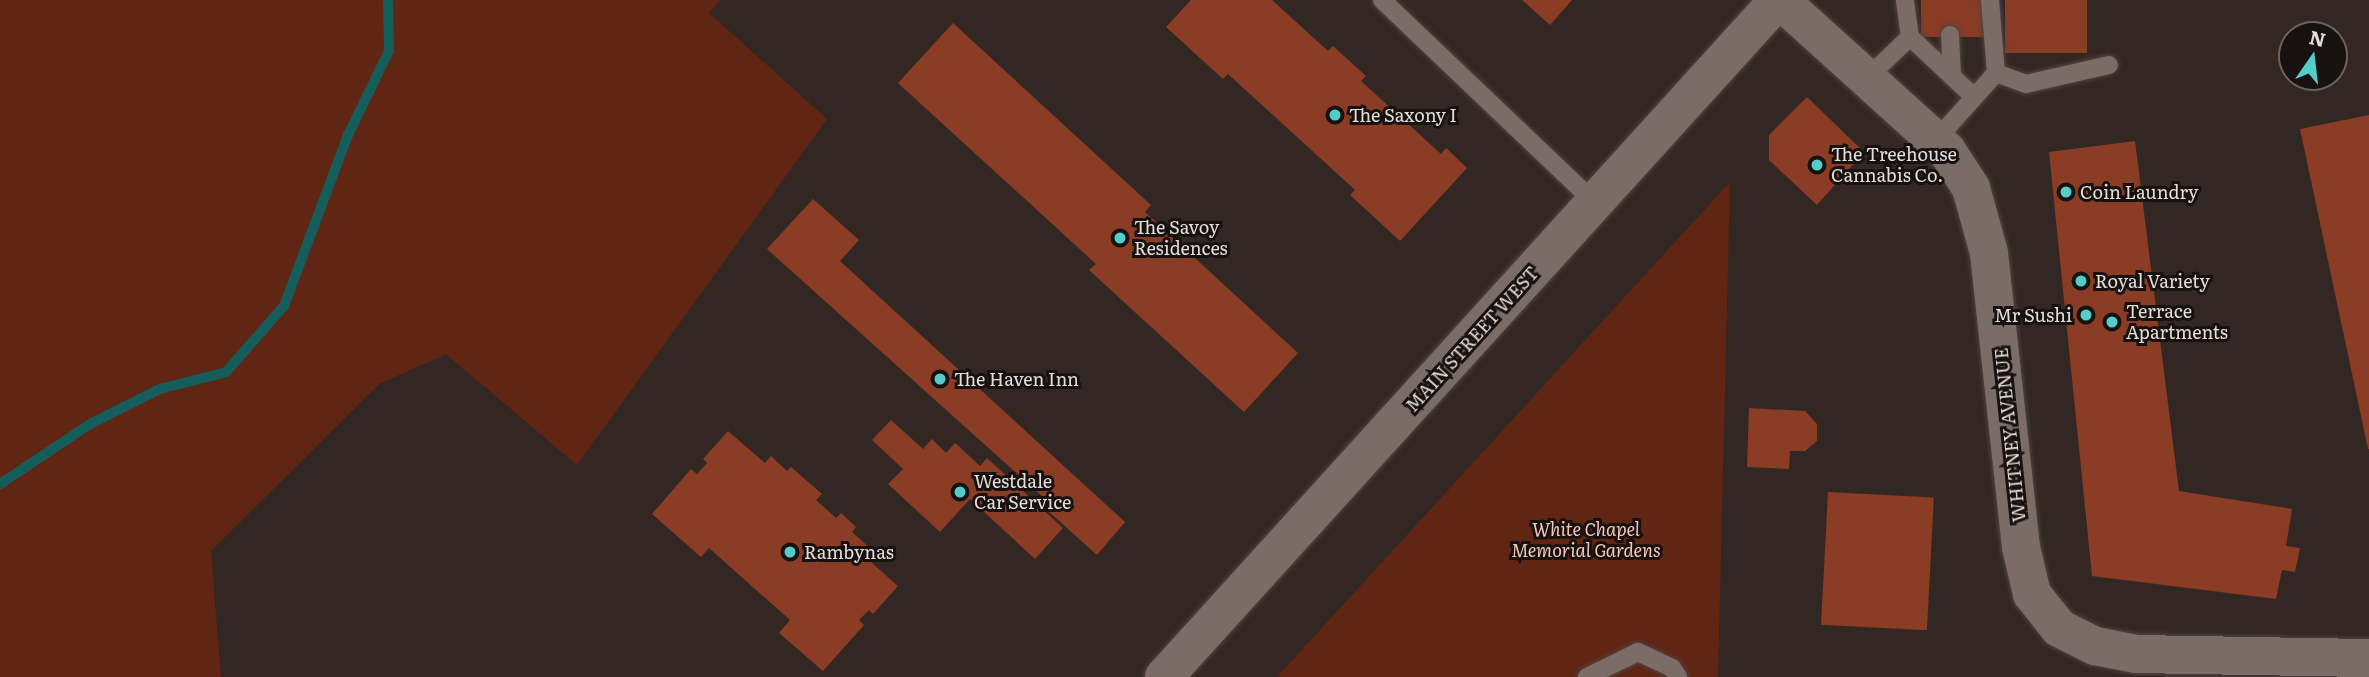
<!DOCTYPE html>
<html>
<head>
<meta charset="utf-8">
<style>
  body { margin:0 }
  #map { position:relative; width:2369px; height:677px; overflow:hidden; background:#332723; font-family:Literata,serif }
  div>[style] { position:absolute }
  .green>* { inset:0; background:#612513 }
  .stream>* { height:10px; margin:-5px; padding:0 5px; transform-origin:5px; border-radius:5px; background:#155d5b }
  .building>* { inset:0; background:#8a3c25; transform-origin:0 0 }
  .roads { filter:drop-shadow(0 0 2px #4f4442) drop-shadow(0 0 2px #4f4442) }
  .lane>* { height:18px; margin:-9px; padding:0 9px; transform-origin:9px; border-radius:9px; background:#7b6c68 }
  .secondary>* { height:38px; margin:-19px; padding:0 19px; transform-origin:19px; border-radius:19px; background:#7b6c68 }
  .dots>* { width:19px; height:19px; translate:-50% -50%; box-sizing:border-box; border:4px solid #17110f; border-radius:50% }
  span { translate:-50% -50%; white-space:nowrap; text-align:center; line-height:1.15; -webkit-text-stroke:6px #17110f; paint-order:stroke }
  .poi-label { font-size:18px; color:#e5dcda }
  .left { translate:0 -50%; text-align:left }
  .right { translate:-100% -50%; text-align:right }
  .street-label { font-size:18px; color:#e5dcda }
  .park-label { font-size:18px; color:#f6c7b9; font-style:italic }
  .north { position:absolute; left:2278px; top:21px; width:70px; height:70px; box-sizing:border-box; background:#17110f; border:2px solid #696260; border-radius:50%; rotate:14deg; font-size:19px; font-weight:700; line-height:28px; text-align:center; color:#e5dcda }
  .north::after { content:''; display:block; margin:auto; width:24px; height:32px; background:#53cdca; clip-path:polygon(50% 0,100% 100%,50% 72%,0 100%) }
</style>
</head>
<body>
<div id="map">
  <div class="green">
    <i style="clip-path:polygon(0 0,720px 0,709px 13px,827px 119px,577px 465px,446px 354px,379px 384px,211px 551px,221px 677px,0 677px)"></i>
    <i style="clip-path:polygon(1730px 182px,1718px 677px,1277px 677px)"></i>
  </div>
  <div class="stream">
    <i style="left:0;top:484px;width:108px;rotate:-33.7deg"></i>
    <i style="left:90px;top:424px;width:78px;rotate:-26.6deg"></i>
    <i style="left:160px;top:389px;width:68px;rotate:-14.4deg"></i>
    <i style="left:226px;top:372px;width:88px;rotate:-48.7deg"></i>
    <i style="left:284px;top:306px;width:183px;rotate:-69.5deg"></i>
    <i style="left:348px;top:135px;width:93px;rotate:-64deg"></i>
    <i style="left:389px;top:51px;width:51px;rotate:-91.1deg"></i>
  </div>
  <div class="building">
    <i style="clip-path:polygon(1191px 0,1272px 0,1328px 51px,1333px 46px,1366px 76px,1361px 81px,1441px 154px,1446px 148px,1467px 168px,1400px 241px,1350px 195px,1355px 190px,1228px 74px,1223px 79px,1166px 27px)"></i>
    <i style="clip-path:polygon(1522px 0,1572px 0,1550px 25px)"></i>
    <i style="left:1921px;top:0;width:63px;height:37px"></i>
    <i style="left:2005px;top:0;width:82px;height:53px"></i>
    <i style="clip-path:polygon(953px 23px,1151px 205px,1145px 212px,1298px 353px,1244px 412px,1089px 270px,1096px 264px,898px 83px)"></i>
    <i style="clip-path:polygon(1807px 97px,1864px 152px,1817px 205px,1769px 160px,1769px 135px)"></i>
    <i style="clip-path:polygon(2369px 115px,2369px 449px,2368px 449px,2300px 129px)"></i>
    <i style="clip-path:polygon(2135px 141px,2179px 491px,2292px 509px,2286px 546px,2300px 548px,2295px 572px,2282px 570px,2276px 599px,2092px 576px,2049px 152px)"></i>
    <i style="clip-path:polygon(813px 199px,859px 240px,840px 261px,1125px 522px,1097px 555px,1038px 502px,1043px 497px,767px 249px)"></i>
    <i style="clip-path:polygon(1749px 408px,1805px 411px,1817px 424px,1817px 441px,1805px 451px,1790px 451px,1789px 469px,1747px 467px)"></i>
    <i style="clip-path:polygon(891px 420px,923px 449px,932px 439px,946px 453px,955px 443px,980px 466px,987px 458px,1063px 528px,1035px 559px,970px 499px,940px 532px,888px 484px,903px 469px,872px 440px)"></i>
    <i style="clip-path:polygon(728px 431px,765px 463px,771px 456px,787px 471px,791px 467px,822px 494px,816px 500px,836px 518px,841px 513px,856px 527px,852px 532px,870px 548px,863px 555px,898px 586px,873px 614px,869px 610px,859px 620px,864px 625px,823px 671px,779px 633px,790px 620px,709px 548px,701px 557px,652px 514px,691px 469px,697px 474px,707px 463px,703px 459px)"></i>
    <i style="left:1828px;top:492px;width:106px;height:133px;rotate:3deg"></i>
  </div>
  <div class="roads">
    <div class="lane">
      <i style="left:1382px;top:0;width:296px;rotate:43.6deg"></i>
      <i style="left:1950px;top:35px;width:41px;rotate:87.2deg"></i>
      <i style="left:1910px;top:37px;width:85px;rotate:43.1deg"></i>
      <i style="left:1996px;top:73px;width:32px;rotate:20deg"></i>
      <i style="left:2026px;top:84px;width:85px;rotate:-12.9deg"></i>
      <i style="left:1867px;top:78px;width:59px;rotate:-43.6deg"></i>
      <i style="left:1910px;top:37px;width:37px;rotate:-98deg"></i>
      <i style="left:1935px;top:141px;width:91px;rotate:-48.1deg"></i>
      <i style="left:1996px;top:73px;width:73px;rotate:-94.7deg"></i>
      <i style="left:1587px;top:677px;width:57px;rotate:-26.1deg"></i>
      <i style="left:1638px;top:652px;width:38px;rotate:25deg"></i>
      <i style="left:1672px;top:668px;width:11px;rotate:56deg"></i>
    </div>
    <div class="secondary">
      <i style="left:1780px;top:0;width:225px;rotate:42.1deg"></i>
      <i style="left:1947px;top:151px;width:44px;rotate:57deg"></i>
      <i style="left:1971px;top:188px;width:67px;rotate:74.5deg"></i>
      <i style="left:1989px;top:253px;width:296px;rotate:83.8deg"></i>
      <i style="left:2021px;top:547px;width:48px;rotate:76.8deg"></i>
      <i style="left:2032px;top:594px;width:43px;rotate:51.5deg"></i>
      <i style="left:2059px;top:628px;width:40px;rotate:26.6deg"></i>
      <i style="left:2095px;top:646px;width:42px;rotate:11deg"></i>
      <i style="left:2136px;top:654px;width:233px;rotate:1deg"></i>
      <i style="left:1164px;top:677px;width:914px;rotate:-47.79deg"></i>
    </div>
  </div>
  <div class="dots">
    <i style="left:1335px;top:115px;background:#53cdca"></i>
    <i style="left:1817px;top:165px;background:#53cdca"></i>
    <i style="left:2066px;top:192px;background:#53cdca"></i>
    <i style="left:1120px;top:238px;background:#53cdca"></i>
    <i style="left:2081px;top:281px;background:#53cdca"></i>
    <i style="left:2086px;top:315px;background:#53cdca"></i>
    <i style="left:2112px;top:322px;background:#53cdca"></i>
    <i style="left:940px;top:379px;background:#53cdca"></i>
    <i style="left:960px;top:492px;background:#53cdca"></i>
    <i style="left:790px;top:552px;background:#53cdca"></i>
  </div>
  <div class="poi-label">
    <span class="left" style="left:1349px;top:115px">The Saxony I</span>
    <span class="left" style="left:1831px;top:165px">The Treehouse<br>Cannabis Co.</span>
    <span class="left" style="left:2080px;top:192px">Coin Laundry</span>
    <span class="left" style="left:1134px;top:238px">The Savoy<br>Residences</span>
    <span class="left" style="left:2095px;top:281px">Royal Variety</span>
    <span class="left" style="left:2126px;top:322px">Terrace<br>Apartments</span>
    <span class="right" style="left:2072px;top:315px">Mr Sushi</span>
    <span class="left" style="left:954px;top:379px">The Haven Inn</span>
    <span class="left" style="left:974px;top:492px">Westdale<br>Car Service</span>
    <span class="left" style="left:804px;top:552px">Rambynas</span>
  </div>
  <div class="street-label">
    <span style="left:1472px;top:339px;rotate:-48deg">MAIN STREET WEST</span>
    <span style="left:2010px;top:435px;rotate:-96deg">WHITNEY AVENUE</span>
  </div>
  <div class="park-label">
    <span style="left:1586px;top:540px">White Chapel<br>Memorial Gardens</span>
  </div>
  <div class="north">N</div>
</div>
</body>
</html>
